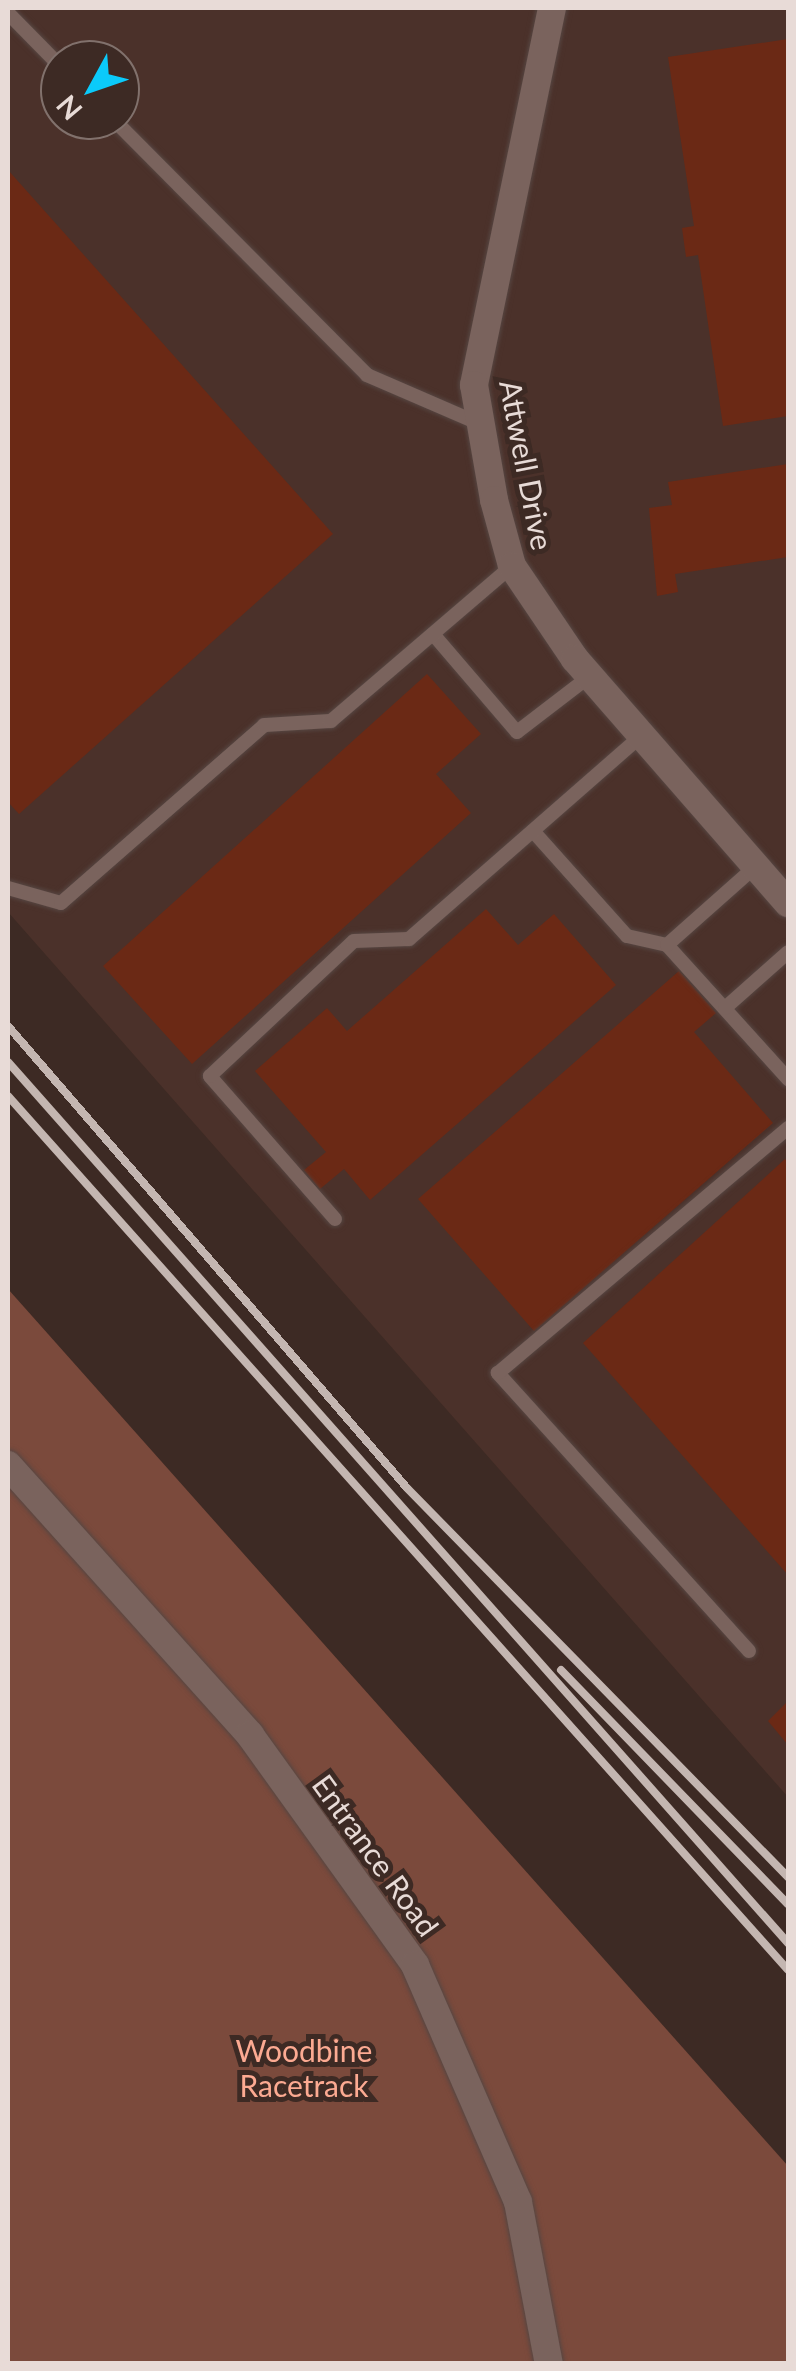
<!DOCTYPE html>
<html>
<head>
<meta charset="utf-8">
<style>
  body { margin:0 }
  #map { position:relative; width:796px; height:2371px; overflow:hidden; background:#3d2a24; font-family:Lato,sans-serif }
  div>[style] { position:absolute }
  .built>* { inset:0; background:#4b312a }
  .green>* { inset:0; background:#7b4a3c }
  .building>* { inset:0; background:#6b2915 }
  .roads { filter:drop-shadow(0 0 2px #564642) drop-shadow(0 0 2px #564642) }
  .lane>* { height:14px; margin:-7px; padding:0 7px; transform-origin:7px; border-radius:7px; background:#7a635d }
  .street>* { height:28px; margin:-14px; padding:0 14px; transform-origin:14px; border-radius:14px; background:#7a635d }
  .rail>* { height:8px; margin:-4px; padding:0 4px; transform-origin:4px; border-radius:4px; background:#c4b6b1 }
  span { translate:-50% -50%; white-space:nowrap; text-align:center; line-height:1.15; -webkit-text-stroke:10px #3d2a24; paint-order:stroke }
  .street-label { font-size:30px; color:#e8dbd7 }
  .park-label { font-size:30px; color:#fcaa92 }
  .frame { position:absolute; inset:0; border:10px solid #e8dbd7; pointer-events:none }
  .north { position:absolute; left:40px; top:40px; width:100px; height:100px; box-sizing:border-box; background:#3d2a24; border:2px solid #81716c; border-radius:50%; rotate:230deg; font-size:28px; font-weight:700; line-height:40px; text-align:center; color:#e8dbd7 }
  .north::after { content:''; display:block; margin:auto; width:35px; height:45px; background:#0bcafa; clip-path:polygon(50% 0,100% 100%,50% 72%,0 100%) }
</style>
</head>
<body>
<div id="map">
  <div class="built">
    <i style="clip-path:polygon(evenodd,8px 8px,788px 8px,788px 1797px,8px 912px,8px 8px,60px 60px,120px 60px,120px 120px,60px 120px,60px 60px)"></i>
  </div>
  <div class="green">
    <i style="clip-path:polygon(8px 1289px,788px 2166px,788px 2363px,8px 2363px)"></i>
  </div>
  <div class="building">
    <i style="clip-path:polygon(788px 39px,788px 416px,723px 426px,698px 255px,686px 257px,682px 228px,694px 226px,668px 57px)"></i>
    <i style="clip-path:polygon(8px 170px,333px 534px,19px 814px,8px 802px)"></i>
    <i style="clip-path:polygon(788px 464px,788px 557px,675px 574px,678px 592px,657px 596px,649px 508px,672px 505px,668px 482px)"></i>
    <i style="clip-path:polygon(427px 674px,481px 734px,436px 774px,471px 813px,192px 1064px,103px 966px)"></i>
    <i style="clip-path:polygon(486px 909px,518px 945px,554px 914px,616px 985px,370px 1200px,344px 1169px,320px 1189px,304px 1170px,326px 1152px,255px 1071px,327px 1008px,347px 1031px)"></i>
    <i style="clip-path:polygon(679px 971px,716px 1013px,694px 1032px,773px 1123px,534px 1331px,418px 1199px)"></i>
    <i style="clip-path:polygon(785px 1159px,788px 1163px,788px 1575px,583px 1343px)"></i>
    <i style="clip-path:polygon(788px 1701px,788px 1745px,768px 1721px)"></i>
  </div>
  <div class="roads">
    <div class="lane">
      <i style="left:8px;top:13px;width:74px;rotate:45.5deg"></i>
      <i style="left:114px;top:120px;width:359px;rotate:45.2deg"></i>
      <i style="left:367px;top:375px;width:123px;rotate:23.4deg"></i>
      <i style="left:433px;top:634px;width:129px;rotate:49.4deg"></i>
      <i style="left:517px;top:732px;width:92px;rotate:-37.5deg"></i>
      <i style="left:533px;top:831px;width:141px;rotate:48.2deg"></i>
      <i style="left:627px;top:936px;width:41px;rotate:12.7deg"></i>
      <i style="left:667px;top:945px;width:181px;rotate:47.9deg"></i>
      <i style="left:8px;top:888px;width:55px;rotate:15.8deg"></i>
      <i style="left:61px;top:903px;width:270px;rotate:-41.2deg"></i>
      <i style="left:264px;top:725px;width:67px;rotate:-3.4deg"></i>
      <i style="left:331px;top:721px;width:238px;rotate:-40.6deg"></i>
      <i style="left:667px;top:945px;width:119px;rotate:-41.6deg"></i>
      <i style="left:725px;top:1008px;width:84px;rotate:-41.6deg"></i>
      <i style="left:335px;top:1219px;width:190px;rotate:-131.2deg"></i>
      <i style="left:210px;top:1076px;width:197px;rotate:-43.2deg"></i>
      <i style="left:354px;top:941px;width:55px;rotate:-2.1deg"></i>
      <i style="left:409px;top:939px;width:310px;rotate:-41.2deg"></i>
      <i style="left:749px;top:1651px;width:375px;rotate:-132.1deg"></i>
      <i style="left:498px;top:1373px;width:380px;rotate:-40.2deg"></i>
    </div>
    <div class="street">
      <i style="left:552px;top:8px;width:385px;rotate:101.7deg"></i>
      <i style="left:474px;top:385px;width:117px;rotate:80.1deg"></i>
      <i style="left:494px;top:500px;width:68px;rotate:74.7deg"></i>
      <i style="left:512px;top:566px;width:112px;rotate:55.9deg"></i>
      <i style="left:575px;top:659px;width:324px;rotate:48.9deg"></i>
      <i style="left:8px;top:1465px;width:363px;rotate:48.1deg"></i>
      <i style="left:250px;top:1735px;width:283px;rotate:54.3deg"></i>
      <i style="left:415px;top:1965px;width:258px;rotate:66.5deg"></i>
      <i style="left:518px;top:2202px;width:165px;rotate:79.2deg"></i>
    </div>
  </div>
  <div class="rail">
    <i style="left:8px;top:1026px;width:610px;rotate:49.18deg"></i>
    <i style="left:407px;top:1488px;width:545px;rotate:45.6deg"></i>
    <i style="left:8px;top:1062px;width:1177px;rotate:48.48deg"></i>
    <i style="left:8px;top:1096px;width:1171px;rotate:48.25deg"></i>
    <i style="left:561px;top:1670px;width:326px;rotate:45.9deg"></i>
  </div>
  <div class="street-label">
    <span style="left:527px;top:465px;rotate:79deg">Attwell Drive</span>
    <span style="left:376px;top:1855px;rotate:54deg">Entrance Road</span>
  </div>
  <div class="park-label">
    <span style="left:304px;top:2067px">Woodbine<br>Racetrack</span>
  </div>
  <div class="frame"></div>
  <div class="north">N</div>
</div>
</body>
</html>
